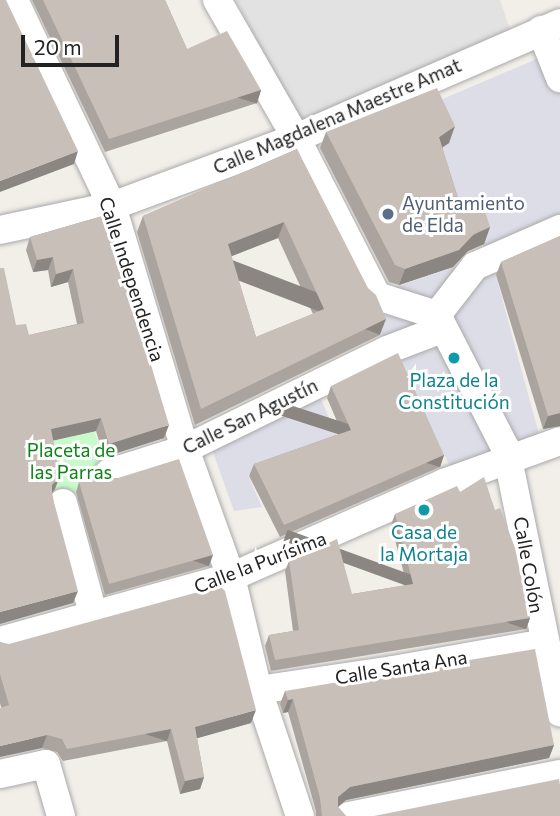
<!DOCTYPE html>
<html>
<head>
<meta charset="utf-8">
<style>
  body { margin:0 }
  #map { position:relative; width:560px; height:816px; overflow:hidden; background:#f2efe9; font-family:Commissioner,sans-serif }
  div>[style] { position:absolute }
  .park>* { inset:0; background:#c8facc }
  .parking>* { inset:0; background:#e2e2e2 }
  .plaza>* { inset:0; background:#dddde8 }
  .roads { filter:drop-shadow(0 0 2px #a9a9a9) drop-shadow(0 0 2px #a9a9a9) }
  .street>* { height:28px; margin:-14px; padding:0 14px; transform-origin:14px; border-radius:14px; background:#fff }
  .wall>* { inset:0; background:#aba49e }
  .shaded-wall>* { inset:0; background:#8b8681; transform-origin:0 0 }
  .building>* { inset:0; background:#c7bfb8 }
  .dots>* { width:19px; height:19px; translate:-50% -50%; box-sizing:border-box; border:4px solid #fff; border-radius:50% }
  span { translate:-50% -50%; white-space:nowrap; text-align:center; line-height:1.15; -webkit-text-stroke:6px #fff; paint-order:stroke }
  .street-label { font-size:19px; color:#222 }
  .service-label { font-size:19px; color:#4e5e75 }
  .left { translate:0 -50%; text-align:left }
  .culture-label { font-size:19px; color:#0d838f }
  .park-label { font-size:19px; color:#0c8416 }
  .scale { position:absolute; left:21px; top:35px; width:98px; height:32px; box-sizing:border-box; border:4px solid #222; border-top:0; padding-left:9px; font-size:21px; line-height:24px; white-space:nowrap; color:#222; -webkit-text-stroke:5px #fff; paint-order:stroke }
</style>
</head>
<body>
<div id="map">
  <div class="park">
    <i style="clip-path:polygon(91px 424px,113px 478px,51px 502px,33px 439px)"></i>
  </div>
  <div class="parking">
    <i style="clip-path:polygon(236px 0,500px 0,514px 41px,301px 125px)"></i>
  </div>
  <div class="plaza">
    <i style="clip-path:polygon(560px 49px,560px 235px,493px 265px,540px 438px,450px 466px,394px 365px,367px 303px,386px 290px,487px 256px,477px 223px,456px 230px,431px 104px)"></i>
    <i style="clip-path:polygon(321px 399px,340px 443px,248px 475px,262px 507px,234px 511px,210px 444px)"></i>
  </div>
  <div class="roads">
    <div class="street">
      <i style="left:14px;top:0;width:228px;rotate:64.6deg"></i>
      <i style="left:112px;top:206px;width:254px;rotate:73.3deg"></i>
      <i style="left:185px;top:449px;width:136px;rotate:70.2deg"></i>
      <i style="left:231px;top:577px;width:116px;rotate:76.6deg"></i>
      <i style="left:258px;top:690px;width:133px;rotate:71.6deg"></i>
      <i style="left:217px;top:0;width:159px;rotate:60.2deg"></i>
      <i style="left:296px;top:138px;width:178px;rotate:62.9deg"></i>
      <i style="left:377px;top:296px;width:63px;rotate:17.6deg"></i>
      <i style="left:437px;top:315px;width:151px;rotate:62.8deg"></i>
      <i style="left:506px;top:449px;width:269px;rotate:78.4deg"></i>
      <i style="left:541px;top:30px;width:52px;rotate:68.4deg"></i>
      <i style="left:0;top:230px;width:115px;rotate:-12.1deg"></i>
      <i style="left:112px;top:206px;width:196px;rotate:-20.3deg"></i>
      <i style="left:296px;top:138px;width:288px;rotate:-23.5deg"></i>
      <i style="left:437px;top:315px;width:62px;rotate:-52.2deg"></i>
      <i style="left:475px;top:266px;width:93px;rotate:-23.5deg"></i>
      <i style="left:109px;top:473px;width:80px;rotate:-17.5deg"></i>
      <i style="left:185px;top:449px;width:225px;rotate:-26.1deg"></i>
      <i style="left:387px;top:350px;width:59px;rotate:-20.9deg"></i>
      <i style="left:63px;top:503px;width:118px;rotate:74.8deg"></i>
      <i style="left:0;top:641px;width:240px;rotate:-15.5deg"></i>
      <i style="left:231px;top:577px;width:233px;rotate:-23.8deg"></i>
      <i style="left:444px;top:483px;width:123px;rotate:-19.9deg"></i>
      <i style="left:258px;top:690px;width:136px;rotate:-8.4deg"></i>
      <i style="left:393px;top:670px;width:153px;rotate:-10.1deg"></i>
      <i style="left:0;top:774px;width:47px;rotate:-12.3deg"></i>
      <i style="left:46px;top:764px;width:54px;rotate:73.9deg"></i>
      <i style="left:349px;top:816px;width:215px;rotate:-11.3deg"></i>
    </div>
  </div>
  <div class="wall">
    <i style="clip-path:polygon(32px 0,165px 0,187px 49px,261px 90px,257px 103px,105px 152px)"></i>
    <i style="clip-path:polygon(326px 132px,449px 143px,442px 147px,463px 214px,490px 227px,484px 244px,468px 251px,453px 267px,399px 285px,389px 282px,320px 148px)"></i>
    <i style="clip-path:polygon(evenodd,297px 149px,380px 335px,195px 425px,137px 232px,143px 216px,297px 149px,278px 238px,313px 314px,256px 337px,231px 256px,278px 238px)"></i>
    <i style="clip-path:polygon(106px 215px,164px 438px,104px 457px,96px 431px,53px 440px,55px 489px,52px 493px,73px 603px,16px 325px,29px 335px,77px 324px,68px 282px,51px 287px,48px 270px,33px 272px,26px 250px,30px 237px)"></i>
    <i style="clip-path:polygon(560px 236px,560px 426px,543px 429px,496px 275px,501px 262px)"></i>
    <i style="clip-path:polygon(331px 386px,444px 455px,440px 467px,280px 537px,249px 476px,254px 464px,342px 433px,327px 398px)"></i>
    <i style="clip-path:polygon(79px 482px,209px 566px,105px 595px,76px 492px)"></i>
    <i style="clip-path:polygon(395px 514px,530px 618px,526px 629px,271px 671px,265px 646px,269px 635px,293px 631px,285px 571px,289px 561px,352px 594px,407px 585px,391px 525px)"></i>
    <i style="clip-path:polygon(0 642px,251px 723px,197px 738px,204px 777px,200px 789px,180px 794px,167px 741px,63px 761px,57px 752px,42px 748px,1px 707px,0 703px)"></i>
    <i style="clip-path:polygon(285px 691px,554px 745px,549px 758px,346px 800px,338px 807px,346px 816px,316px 816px,316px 811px,288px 712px,283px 713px,280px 704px)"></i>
  </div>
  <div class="shaded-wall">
    <i style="left:261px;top:90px;width:14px;height:160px;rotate:107deg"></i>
    <i style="clip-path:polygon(455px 126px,449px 143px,433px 154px,439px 137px)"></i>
    <i style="clip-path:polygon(78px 151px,74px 164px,0 192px,0 181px)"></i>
    <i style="clip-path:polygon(284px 222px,278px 238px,222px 260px,228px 244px)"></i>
    <i style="clip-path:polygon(490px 227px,484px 244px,468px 251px,453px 267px,399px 285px,405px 269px)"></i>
    <i style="clip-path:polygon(53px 257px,48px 270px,33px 272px,37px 260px)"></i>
    <i style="clip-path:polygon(73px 269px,68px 282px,51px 287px,56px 274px)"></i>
    <i style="left:386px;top:319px;width:17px;height:206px;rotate:111deg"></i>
    <i style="clip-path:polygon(560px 413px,560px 426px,543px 429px,548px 416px)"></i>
    <i style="clip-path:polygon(101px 418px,96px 431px,47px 442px,51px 429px)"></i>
    <i style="clip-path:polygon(169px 425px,164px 438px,104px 457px,109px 444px)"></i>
    <i style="left:444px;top:455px;width:13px;height:175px;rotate:108deg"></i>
    <i style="clip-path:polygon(60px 476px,55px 489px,47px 498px,52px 485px)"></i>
    <i style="left:213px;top:555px;width:12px;height:108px;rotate:110deg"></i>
    <i style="clip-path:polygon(78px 591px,73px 603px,0 624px,0 612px)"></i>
    <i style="left:530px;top:618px;width:12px;height:258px;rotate:110deg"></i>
    <i style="clip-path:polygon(293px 699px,288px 712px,283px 713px,288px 700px)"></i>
    <i style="clip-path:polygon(256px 710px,251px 723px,191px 740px,195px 727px)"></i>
    <i style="left:171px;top:729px;width:13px;height:106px;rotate:108deg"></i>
    <i style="clip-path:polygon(47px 735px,42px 748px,0 757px,0 746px)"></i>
    <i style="clip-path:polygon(554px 745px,549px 758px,346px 800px,334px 810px,338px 797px,350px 787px)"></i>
    <i style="clip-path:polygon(204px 777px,200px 789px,180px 794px,185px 781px)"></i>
  </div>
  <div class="building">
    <i style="clip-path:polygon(0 0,6px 0,78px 151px,0 181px)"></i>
    <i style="clip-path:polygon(43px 0,165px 0,187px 49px,227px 31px,261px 90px,109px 139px)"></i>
    <i style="clip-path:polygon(437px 88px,455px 126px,439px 137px,463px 214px,483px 205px,490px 227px,474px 234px,459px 250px,405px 269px,395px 265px,326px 132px)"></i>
    <i style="clip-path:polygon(evenodd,297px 149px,368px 288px,376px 295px,386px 319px,201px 409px,143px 216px,297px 149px,284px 222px,324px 309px,256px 337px,228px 244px,284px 222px)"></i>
    <i style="clip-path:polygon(106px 215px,169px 425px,109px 444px,101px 418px,51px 429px,60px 476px,52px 485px,52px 495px,78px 591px,0 612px,0 268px,4px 268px,16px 325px,26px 324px,29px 335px,84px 323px,73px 269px,56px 274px,53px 257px,37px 260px,30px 237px)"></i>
    <i style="clip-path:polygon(560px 236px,560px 413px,548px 416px,501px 262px)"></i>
    <i style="clip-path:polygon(398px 353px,444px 455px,284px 525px,254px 464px,351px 430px,331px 386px)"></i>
    <i style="clip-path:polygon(179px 459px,213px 555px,109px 584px,79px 482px,101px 473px,109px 478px,118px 478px)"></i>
    <i style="clip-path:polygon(484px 477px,495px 510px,500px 508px,515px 548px,530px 618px,275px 660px,269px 635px,299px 630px,289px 561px,337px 539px,352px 594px,413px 584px,395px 514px,457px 486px,460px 492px)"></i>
    <i style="clip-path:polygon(220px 586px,225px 591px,256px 710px,195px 727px,204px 777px,185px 781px,171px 729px,67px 749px,62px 739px,47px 735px,0 746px,0 708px,9px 705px,0 674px,0 642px,9px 644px)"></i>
    <i style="clip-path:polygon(535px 649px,554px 745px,350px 787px,338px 797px,338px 807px,346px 816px,322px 816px,320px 798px,293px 699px,288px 700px,285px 691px)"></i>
    <i style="clip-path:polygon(559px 779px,560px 785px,560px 816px,374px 816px)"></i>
  </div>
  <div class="dots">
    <i style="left:388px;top:214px;background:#5c6f8a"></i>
    <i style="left:454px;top:358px;background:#0f9aa8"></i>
    <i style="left:424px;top:510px;background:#0f9aa8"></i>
  </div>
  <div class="street-label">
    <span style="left:337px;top:116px;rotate:-23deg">Calle Magdalena Maestre Amat</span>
    <span style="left:132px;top:279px;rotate:72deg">Calle Independencia</span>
    <span style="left:250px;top:416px;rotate:-26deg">Calle San Agustín</span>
    <span style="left:260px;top:562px;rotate:-21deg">Calle la Purísima</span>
    <span style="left:529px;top:565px;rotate:80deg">Calle Colón</span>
    <span style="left:401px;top:667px;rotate:-9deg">Calle Santa Ana</span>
  </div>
  <div class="service-label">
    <span class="left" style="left:402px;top:214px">Ayuntamiento<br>de Elda</span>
  </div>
  <div class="culture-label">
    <span style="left:454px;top:391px">Plaza de la<br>Constitución</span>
    <span style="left:424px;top:543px">Casa de<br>la Mortaja</span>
  </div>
  <div class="park-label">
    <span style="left:71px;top:461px">Placeta de<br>las Parras</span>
  </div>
  <div class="scale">20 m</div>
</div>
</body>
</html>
